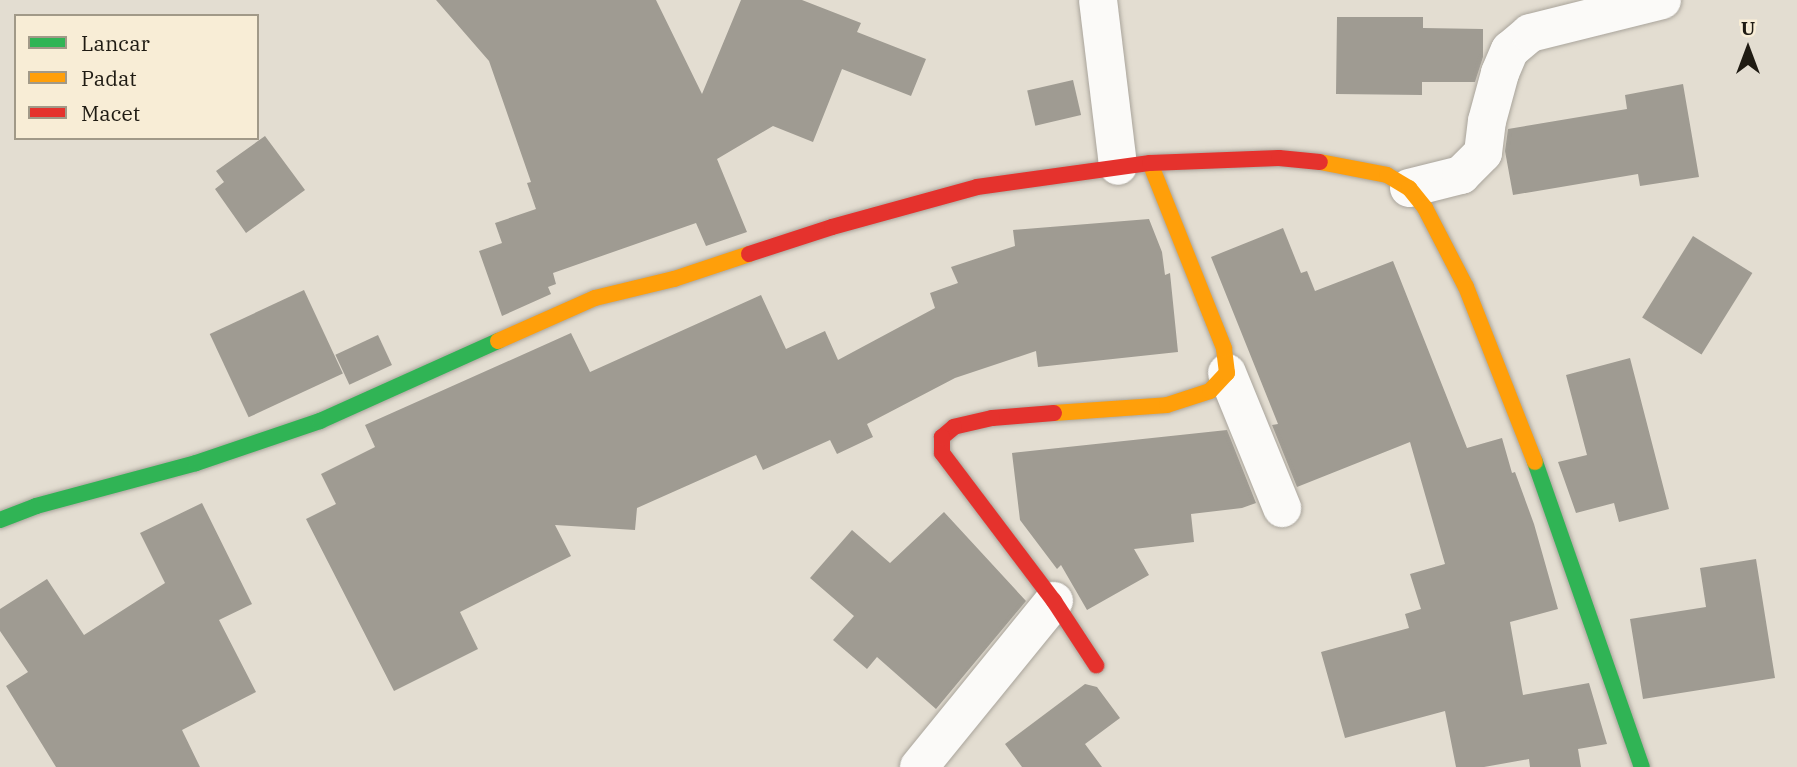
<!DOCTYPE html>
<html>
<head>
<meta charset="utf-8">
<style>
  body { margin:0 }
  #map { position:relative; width:1797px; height:767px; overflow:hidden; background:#e3ddd1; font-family:"IBM Plex Serif",serif }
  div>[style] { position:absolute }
  .building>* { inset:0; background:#9f9b92; transform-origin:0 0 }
  .roads { filter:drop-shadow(0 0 2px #a9a49b) drop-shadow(0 0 2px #a9a49b) }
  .street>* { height:38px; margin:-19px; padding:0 19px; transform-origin:19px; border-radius:19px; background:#fbfaf8 }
  .fast>* { height:16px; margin:-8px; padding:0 8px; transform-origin:8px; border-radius:8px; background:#30b455 }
  .slow>* { height:16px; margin:-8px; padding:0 8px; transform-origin:8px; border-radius:8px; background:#ff9f0a }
  .jam>* { height:16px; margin:-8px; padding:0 8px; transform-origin:8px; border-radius:8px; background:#e5322d }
  span { translate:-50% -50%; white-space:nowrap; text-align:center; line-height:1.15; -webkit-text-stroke:6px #f8edd6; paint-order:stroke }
  .legend { position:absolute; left:14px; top:14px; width:245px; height:126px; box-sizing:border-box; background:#f8edd6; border:2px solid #a19988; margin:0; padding:9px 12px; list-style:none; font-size:21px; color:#1f1b13 }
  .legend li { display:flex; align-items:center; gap:14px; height:35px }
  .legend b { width:35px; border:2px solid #a19988 }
  .north { position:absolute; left:1713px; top:14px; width:70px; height:70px; -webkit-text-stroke:5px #f8edd6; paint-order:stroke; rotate:0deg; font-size:19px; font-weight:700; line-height:28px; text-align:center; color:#1f1b13 }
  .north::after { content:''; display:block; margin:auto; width:24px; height:32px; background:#1f1b13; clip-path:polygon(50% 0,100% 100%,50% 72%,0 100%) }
</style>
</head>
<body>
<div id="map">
  <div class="building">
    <i style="clip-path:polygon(436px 0,656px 0,702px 94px,741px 0,802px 0,861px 23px,857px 32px,926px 59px,911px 96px,842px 69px,813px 142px,773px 126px,717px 159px,747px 232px,706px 246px,696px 223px,553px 273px,556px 284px,548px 287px,551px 294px,502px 316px,479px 251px,502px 243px,495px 223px,536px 209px,527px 183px,531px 182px,489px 61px)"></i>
    <i style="clip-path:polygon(1337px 17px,1423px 17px,1423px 28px,1483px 29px,1483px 57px,1475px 82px,1422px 82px,1422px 95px,1336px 94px)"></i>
    <i style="left:1073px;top:80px;width:36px;height:47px;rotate:77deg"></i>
    <i style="clip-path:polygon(1683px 84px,1699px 177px,1640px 186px,1638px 174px,1513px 195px,1505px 151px,1508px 129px,1627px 109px,1625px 95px)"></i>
    <i style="clip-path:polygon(265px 136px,305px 190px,246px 233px,215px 189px,224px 182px,216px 171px)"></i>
    <i style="clip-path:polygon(1149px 219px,1162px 252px,1165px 275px,1170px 273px,1178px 352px,1038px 367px,1036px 351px,955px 378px,867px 424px,873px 437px,837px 454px,830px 440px,763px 470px,756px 455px,637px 508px,635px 530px,555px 525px,571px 556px,460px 612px,478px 649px,394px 691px,306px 519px,336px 504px,321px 474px,375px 447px,365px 425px,571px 333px,590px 372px,761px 295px,786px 349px,825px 331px,838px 360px,935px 308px,930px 293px,958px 283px,951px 267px,1015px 246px,1013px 230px)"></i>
    <i style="clip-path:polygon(1283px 228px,1301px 273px,1307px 271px,1315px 291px,1393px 261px,1467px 448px,1502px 438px,1512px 473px,1515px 472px,1534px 524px,1558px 609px,1510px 622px,1523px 695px,1589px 683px,1607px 744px,1578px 749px,1581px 767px,1530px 767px,1529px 759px,1484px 767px,1456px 767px,1445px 711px,1345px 738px,1321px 652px,1409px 628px,1405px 614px,1421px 609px,1410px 574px,1445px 564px,1410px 442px,1297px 487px,1272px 425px,1278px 424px,1211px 257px)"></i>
    <i style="left:1693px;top:236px;width:70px;height:96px;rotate:32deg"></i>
    <i style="left:304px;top:290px;width:92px;height:104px;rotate:65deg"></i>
    <i style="left:378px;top:335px;width:33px;height:47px;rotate:65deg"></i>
    <i style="clip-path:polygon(1630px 358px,1669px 509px,1619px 522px,1614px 503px,1576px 513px,1558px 462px,1587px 455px,1566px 375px)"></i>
    <i style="clip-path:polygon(1227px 430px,1256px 503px,1242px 508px,1191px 514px,1194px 542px,1134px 549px,1149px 575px,1087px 610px,1061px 565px,1057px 569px,1020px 520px,1012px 453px)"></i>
    <i style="clip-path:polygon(202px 503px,252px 604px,219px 620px,256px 692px,182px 730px,200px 767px,56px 767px,6px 686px,28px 672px,0 631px,0 609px,47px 579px,84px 635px,165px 583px,140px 533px)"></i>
    <i style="clip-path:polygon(944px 512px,1026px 601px,936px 709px,877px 657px,867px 669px,833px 640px,854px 616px,810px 578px,852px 530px,890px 563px)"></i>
    <i style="clip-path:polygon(1756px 559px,1775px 678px,1643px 699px,1630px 619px,1706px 607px,1700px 568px)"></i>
    <i style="clip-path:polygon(1085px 684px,1097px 687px,1120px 718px,1085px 744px,1102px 767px,1022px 767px,1005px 744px)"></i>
  </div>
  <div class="roads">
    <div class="street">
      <i style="left:1098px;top:0;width:167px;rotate:83.1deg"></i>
      <i style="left:1409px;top:188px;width:54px;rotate:-14deg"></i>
      <i style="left:1461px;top:175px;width:31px;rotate:-45deg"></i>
      <i style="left:1483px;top:153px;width:32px;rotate:-83deg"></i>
      <i style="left:1487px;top:121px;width:50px;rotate:-74.8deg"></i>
      <i style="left:1500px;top:73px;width:25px;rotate:-67deg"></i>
      <i style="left:1510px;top:50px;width:26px;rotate:-40deg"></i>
      <i style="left:1530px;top:33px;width:136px;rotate:-14deg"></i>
      <i style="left:1227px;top:373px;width:146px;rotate:67.8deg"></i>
      <i style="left:919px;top:767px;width:214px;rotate:-50.9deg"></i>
    </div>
    <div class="fast">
      <i style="left:1535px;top:462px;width:323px;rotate:70.7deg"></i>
      <i style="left:0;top:520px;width:39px;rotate:-21deg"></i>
      <i style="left:36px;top:506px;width:166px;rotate:-15deg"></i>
      <i style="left:196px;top:463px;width:131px;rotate:-18.7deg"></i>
      <i style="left:320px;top:421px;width:195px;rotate:-24.2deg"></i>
    </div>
    <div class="slow">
      <i style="left:1320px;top:162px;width:68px;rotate:11deg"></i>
      <i style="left:1387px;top:175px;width:26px;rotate:31deg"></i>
      <i style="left:1409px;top:188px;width:26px;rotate:51deg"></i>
      <i style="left:1425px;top:208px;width:89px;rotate:62.6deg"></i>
      <i style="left:1466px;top:287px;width:188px;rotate:68.5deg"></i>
      <i style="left:498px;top:341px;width:106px;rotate:-23.9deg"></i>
      <i style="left:595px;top:298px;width:81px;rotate:-13.5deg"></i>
      <i style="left:674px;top:279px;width:79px;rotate:-18.4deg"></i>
      <i style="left:1054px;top:413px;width:113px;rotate:-4deg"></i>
      <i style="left:1167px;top:405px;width:45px;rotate:-18deg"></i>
      <i style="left:1210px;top:391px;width:25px;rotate:-47deg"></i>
      <i style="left:1227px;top:373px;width:25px;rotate:-97deg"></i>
      <i style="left:1224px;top:348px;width:199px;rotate:-111.8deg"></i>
    </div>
    <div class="jam">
      <i style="left:749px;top:254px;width:87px;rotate:-18deg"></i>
      <i style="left:832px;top:227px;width:150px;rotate:-15.4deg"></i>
      <i style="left:977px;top:187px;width:175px;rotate:-7.9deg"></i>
      <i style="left:1150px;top:163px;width:129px;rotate:-2.2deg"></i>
      <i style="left:1279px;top:158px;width:41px;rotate:5.6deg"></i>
      <i style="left:1054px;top:413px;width:62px;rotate:175.4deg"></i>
      <i style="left:992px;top:418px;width:39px;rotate:167deg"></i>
      <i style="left:954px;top:427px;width:16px;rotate:140deg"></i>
      <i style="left:942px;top:437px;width:16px;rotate:90deg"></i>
      <i style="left:942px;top:453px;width:186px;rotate:52.9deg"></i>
      <i style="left:1054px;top:601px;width:77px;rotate:56.7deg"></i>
    </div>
  </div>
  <ul class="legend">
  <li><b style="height:9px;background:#30b455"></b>Lancar</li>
  <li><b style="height:9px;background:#ff9f0a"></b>Padat</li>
  <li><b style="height:9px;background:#e5322d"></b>Macet</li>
  </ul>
  <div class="north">U</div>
</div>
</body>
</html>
